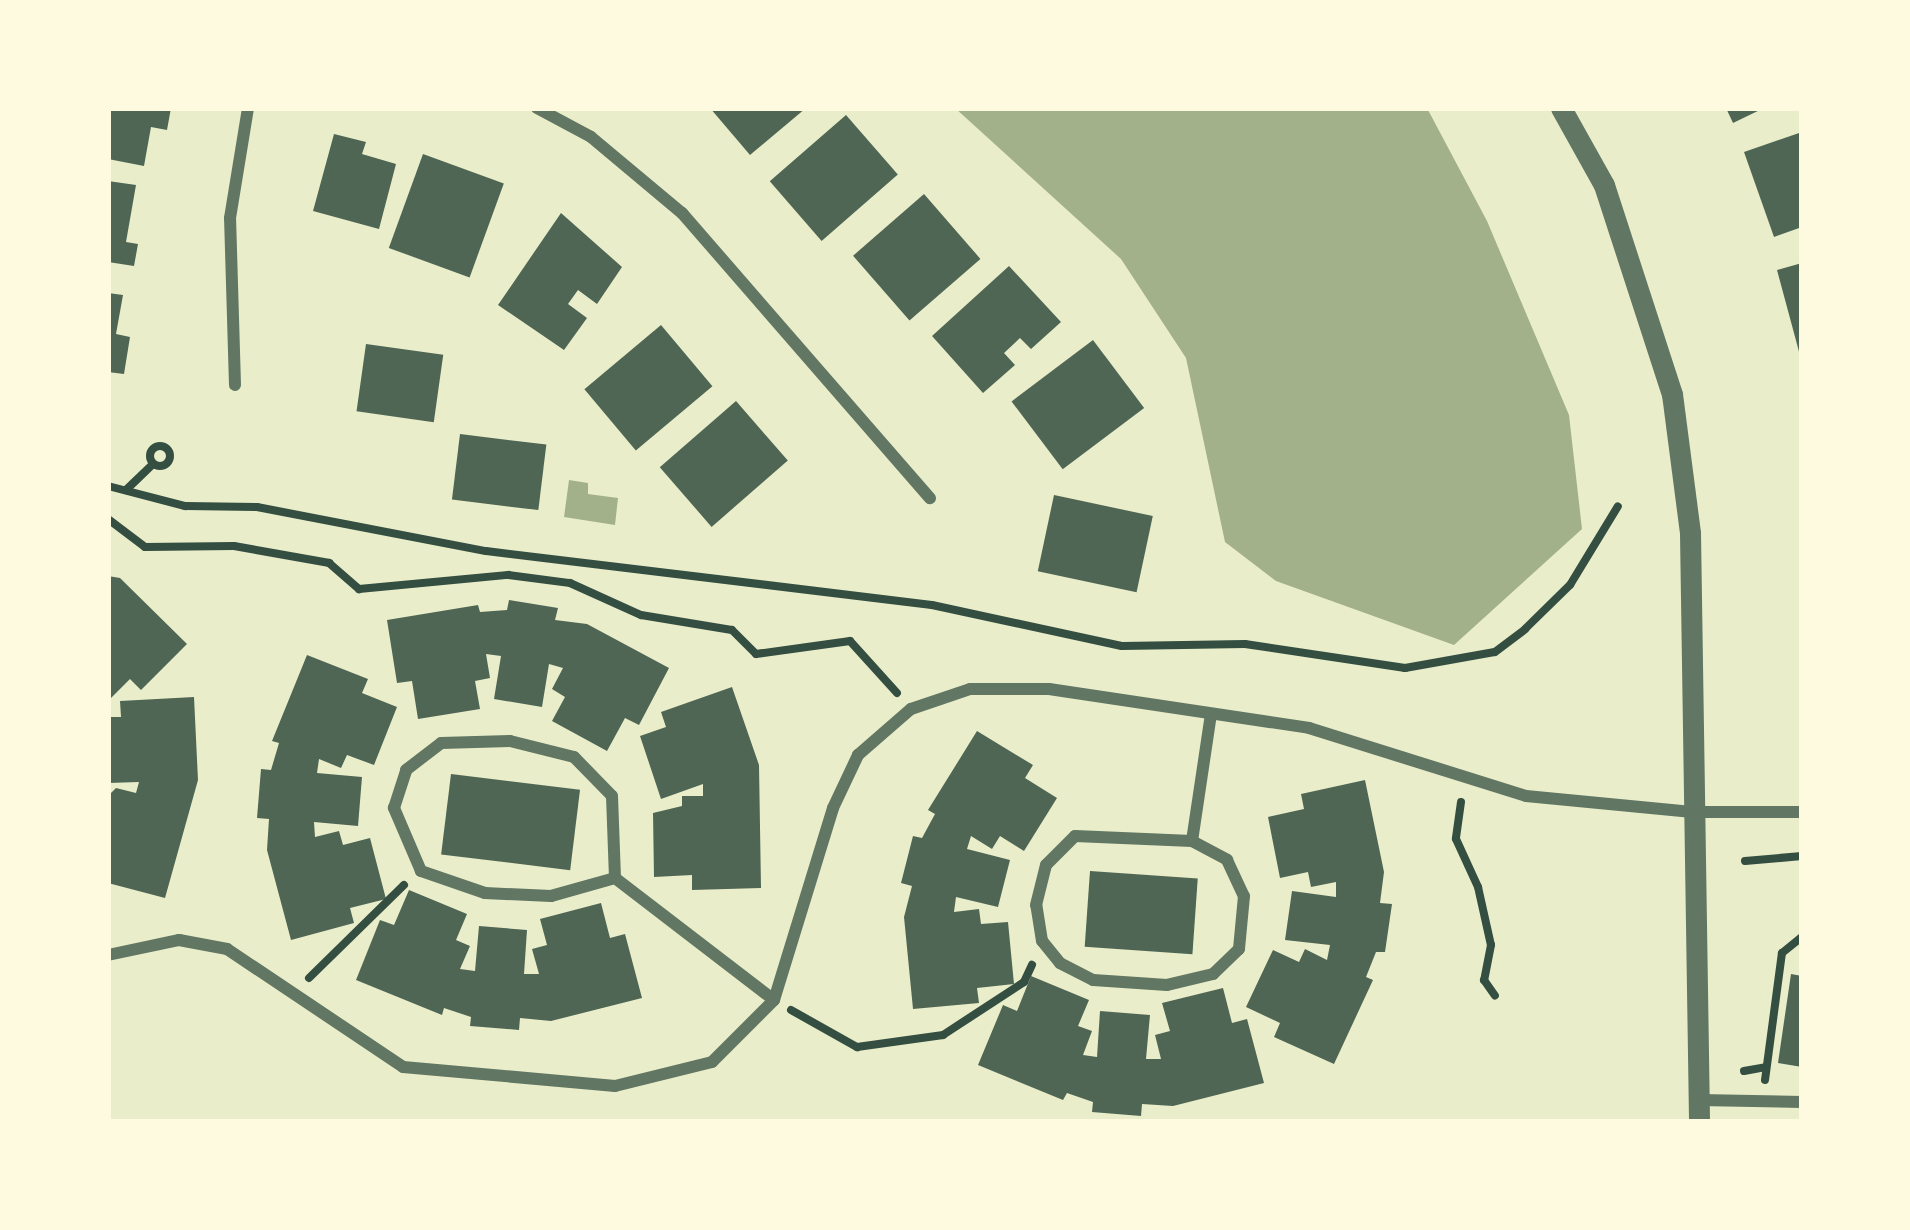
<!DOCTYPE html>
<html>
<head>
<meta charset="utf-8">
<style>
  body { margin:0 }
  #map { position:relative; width:1910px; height:1230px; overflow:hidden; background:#e9edc9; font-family:Raleway,sans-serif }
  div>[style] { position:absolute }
  .water>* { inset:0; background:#a3b18a }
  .building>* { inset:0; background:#4f6655; transform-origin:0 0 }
  .path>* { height:8px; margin:-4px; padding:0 4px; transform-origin:4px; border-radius:4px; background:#344e41 }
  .path>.ring { margin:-4px; padding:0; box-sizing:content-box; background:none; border:8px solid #344e41; border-radius:50% }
  .minor>* { height:12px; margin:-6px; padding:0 6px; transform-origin:6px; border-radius:6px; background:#617663 }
  .tertiary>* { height:21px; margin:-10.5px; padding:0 10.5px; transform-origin:10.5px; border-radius:10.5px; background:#617663 }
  span { translate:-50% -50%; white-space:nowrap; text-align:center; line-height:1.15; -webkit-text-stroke:9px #fefae0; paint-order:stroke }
  .frame { position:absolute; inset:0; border:111px solid #fefae0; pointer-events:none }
</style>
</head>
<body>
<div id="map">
  <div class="water">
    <i style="clip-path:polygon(955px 108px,1427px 108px,1487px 221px,1569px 415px,1582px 529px,1454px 645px,1276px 581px,1225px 542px,1186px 358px,1121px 259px)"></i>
    <i style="clip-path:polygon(569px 480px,588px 483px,588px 494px,618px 498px,615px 525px,564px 517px)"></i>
  </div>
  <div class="building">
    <i style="clip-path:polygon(108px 108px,171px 108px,167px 130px,151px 127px,144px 166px,108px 159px)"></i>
    <i style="clip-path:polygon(710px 108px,806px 108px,750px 155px)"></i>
    <i style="clip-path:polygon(1726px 108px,1764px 108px,1733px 123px)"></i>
    <i style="left:846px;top:115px;width:79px;height:101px;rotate:49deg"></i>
    <i style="clip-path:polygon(1802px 132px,1802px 227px,1774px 237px,1744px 152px)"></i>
    <i style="clip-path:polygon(334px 134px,366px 142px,362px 154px,396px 164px,379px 229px,313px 211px)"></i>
    <i style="left:423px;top:154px;width:86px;height:100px;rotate:20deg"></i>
    <i style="clip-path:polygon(108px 181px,136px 185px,126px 242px,138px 244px,134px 266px,108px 262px)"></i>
    <i style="left:924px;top:194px;width:86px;height:94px;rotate:49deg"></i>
    <i style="clip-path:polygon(561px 213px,622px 267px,597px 304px,578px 290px,568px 304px,587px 318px,564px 350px,498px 305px)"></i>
    <i style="clip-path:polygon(1802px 263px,1802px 359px,1801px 359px,1777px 270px)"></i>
    <i style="clip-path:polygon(1009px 266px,1061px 322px,1031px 349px,1020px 338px,1004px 353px,1015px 365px,983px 393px,932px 336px)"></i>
    <i style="clip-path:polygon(108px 293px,123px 295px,116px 334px,130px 337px,124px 374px,108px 372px)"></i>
    <i style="left:661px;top:325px;width:80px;height:100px;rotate:50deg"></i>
    <i style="left:1093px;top:340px;width:85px;height:102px;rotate:53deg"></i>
    <i style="left:366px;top:344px;width:78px;height:68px;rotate:8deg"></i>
    <i style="left:736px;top:401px;width:79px;height:101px;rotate:49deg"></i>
    <i style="left:460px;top:434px;width:87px;height:66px;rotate:7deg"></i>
    <i style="left:1054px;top:495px;width:101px;height:78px;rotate:12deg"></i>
    <i style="clip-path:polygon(108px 576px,120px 578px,187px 644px,141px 690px,130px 679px,108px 701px)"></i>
    <i style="clip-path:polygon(509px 600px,558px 608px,555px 620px,587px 624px,669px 668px,639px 725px,625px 718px,607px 751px,552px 721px,565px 697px,552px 689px,563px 668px,549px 664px,542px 707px,494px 699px,501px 656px,486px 654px,490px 678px,475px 681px,480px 709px,418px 719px,412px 681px,397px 683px,387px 620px,478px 605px,480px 612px,507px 610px)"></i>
    <i style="clip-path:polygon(307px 655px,368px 679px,362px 693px,397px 707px,374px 765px,347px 755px,341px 768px,319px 759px,317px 773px,362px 777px,358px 826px,314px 822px,315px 837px,339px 831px,343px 845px,370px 838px,386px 899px,350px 908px,354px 923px,291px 940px,267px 850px,269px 819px,257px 818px,261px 769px,271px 770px,279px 743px,272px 741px)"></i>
    <i style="clip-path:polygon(732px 687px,759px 765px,761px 888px,692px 890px,692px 875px,654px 877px,653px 813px,682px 806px,682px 796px,703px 796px,703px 784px,661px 799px,640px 736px,666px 727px,661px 712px)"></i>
    <i style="clip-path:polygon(194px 697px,198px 780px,165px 898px,108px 883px,108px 796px,116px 788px,136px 793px,139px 782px,108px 783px,108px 717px,121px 717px,120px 701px)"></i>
    <i style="clip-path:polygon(977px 731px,1033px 765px,1025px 778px,1057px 798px,1024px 851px,1000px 836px,992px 849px,971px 836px,967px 849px,1010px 860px,998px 907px,956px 897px,954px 912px,979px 909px,981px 924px,1008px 922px,1014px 984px,977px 988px,979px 1003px,913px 1009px,904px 917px,912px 886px,901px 883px,913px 836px,922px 838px,935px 814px,928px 810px)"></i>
    <i style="left:451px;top:774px;width:130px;height:81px;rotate:7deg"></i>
    <i style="clip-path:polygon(1365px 780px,1384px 872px,1380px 903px,1392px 904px,1385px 952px,1376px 952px,1366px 977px,1373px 980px,1334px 1064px,1274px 1037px,1280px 1023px,1246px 1007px,1273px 950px,1299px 962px,1305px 949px,1327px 960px,1330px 945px,1285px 940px,1292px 891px,1336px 897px,1336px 882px,1311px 887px,1308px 872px,1280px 878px,1268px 817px,1304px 809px,1301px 794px)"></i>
    <i style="left:1090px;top:871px;width:108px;height:76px;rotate:4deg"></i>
    <i style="clip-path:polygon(409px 890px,467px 914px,456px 940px,470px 946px,460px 969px,475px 971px,479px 926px,527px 930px,524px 974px,539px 974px,532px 949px,547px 945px,540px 919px,601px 903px,610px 938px,625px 934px,642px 998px,551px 1021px,520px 1018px,519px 1030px,470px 1026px,471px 1017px,444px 1008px,442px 1015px,356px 980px,380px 920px,394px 925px)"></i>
    <i style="clip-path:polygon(1791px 974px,1802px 976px,1802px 1067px,1778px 1063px)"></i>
    <i style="clip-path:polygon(1031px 976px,1089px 1000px,1078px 1026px,1092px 1031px,1083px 1055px,1097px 1057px,1100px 1011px,1150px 1015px,1146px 1059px,1161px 1059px,1155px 1035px,1170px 1031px,1162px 1003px,1223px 988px,1232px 1023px,1247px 1019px,1264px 1083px,1173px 1106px,1142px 1104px,1141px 1116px,1092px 1112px,1093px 1102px,1067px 1093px,1063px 1100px,978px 1065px,1003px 1005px,1017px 1011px)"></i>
  </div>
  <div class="path">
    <i class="ring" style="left:150px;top:446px;width:12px;height:12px"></i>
    <i style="left:108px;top:486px;width:80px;rotate:14.6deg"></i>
    <i style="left:185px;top:506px;width:72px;rotate:0.8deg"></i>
    <i style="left:257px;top:507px;width:233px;rotate:10.9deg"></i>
    <i style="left:486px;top:551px;width:449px;rotate:6.9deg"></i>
    <i style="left:932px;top:605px;width:194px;rotate:12.2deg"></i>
    <i style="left:1122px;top:646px;width:123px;rotate:-0.9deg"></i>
    <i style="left:1245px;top:644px;width:162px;rotate:8.5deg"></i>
    <i style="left:1405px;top:668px;width:91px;rotate:-10.1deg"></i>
    <i style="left:1495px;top:652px;width:38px;rotate:-37deg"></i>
    <i style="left:1525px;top:629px;width:63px;rotate:-44.4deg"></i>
    <i style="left:1570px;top:585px;width:92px;rotate:-58.7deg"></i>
    <i style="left:126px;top:490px;width:37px;rotate:-44deg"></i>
    <i style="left:108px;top:519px;width:46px;rotate:37.1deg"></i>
    <i style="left:145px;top:547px;width:89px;rotate:-0.6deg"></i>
    <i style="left:234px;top:546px;width:97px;rotate:10.1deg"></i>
    <i style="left:329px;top:563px;width:40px;rotate:41deg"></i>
    <i style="left:359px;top:589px;width:150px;rotate:-5.4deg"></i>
    <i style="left:508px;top:575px;width:63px;rotate:7.4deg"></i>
    <i style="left:570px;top:583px;width:78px;rotate:24.3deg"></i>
    <i style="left:641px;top:615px;width:92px;rotate:9.4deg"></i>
    <i style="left:732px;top:630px;width:34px;rotate:45deg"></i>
    <i style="left:756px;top:654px;width:95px;rotate:-7.9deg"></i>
    <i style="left:850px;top:641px;width:70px;rotate:47.9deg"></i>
    <i style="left:1461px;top:802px;width:37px;rotate:98deg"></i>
    <i style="left:1456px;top:839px;width:53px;rotate:65.4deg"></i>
    <i style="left:1478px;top:887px;width:59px;rotate:77.4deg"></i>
    <i style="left:1491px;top:945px;width:36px;rotate:101deg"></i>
    <i style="left:1484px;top:980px;width:19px;rotate:55deg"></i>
    <i style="left:1745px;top:861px;width:57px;rotate:-5deg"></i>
    <i style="left:309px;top:978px;width:133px;rotate:-44.4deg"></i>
    <i style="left:791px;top:1010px;width:76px;rotate:29.3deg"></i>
    <i style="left:857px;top:1047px;width:87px;rotate:-7.9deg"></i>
    <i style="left:943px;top:1035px;width:97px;rotate:-33.2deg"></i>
    <i style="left:1024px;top:982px;width:19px;rotate:-65deg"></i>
    <i style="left:1744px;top:1071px;width:22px;rotate:-10deg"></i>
    <i style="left:1765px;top:1080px;width:128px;rotate:-82.4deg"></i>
    <i style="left:1782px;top:953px;width:26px;rotate:-39deg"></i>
  </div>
  <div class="minor">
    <i style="left:537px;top:108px;width:61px;rotate:28.2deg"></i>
    <i style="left:591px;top:137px;width:119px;rotate:39.9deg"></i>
    <i style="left:682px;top:213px;width:378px;rotate:49deg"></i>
    <i style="left:235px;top:385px;width:167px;rotate:-91.7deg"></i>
    <i style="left:230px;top:218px;width:111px;rotate:-80.7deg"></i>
    <i style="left:1192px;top:841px;width:40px;rotate:28deg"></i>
    <i style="left:1227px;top:860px;width:40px;rotate:65deg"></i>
    <i style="left:1244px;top:896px;width:53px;rotate:95.4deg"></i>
    <i style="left:1239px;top:949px;width:36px;rotate:136deg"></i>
    <i style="left:1213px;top:974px;width:47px;rotate:166.6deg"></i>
    <i style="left:1167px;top:985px;width:74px;rotate:-176.1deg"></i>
    <i style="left:1093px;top:980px;width:37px;rotate:-153deg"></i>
    <i style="left:1060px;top:963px;width:28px;rotate:-129deg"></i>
    <i style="left:1042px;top:941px;width:36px;rotate:-99deg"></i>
    <i style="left:1036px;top:905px;width:41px;rotate:-76deg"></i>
    <i style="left:1046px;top:865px;width:41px;rotate:-45deg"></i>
    <i style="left:1075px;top:836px;width:117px;rotate:2.4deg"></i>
    <i style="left:1192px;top:841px;width:128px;rotate:-81.5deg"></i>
    <i style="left:615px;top:878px;width:66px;rotate:164.3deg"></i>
    <i style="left:551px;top:896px;width:66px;rotate:-177.4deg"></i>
    <i style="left:485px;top:893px;width:68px;rotate:-161deg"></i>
    <i style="left:421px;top:871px;width:69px;rotate:-113.2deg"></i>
    <i style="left:394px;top:808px;width:40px;rotate:-72deg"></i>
    <i style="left:406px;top:770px;width:44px;rotate:-37.6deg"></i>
    <i style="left:441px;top:743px;width:69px;rotate:-1.7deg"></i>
    <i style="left:510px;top:741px;width:66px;rotate:14deg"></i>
    <i style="left:574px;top:757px;width:54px;rotate:45.7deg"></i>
    <i style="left:612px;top:796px;width:82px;rotate:87.9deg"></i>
    <i style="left:615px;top:878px;width:200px;rotate:37.5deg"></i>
    <i style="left:108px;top:955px;width:73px;rotate:-11.9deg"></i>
    <i style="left:179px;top:940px;width:49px;rotate:10.6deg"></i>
    <i style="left:227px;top:949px;width:212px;rotate:33.8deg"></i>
    <i style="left:403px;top:1067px;width:213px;rotate:5.1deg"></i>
    <i style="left:615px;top:1086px;width:100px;rotate:-13.9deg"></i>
    <i style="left:712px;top:1062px;width:88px;rotate:-45deg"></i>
    <i style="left:774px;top:1000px;width:201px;rotate:-72.9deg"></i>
    <i style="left:833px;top:808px;width:59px;rotate:-64.7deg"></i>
    <i style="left:858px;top:755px;width:70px;rotate:-41deg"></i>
    <i style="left:911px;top:709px;width:62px;rotate:-18.7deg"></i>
    <i style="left:970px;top:689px;width:79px"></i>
    <i style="left:1049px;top:689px;width:263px;rotate:8.5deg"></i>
    <i style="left:1309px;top:728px;width:227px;rotate:17.4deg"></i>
    <i style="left:1526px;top:796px;width:167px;rotate:5.5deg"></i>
    <i style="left:1692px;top:812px;width:110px"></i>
    <i style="left:1699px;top:1100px;width:103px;rotate:1.1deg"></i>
  </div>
  <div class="tertiary">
    <i style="left:1561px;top:108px;width:88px;rotate:60.8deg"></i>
    <i style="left:1604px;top:185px;width:220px;rotate:72deg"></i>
    <i style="left:1672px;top:394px;width:140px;rotate:82.6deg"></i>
    <i style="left:1690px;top:533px;width:589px;rotate:89.12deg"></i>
  </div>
  <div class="frame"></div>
</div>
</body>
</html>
